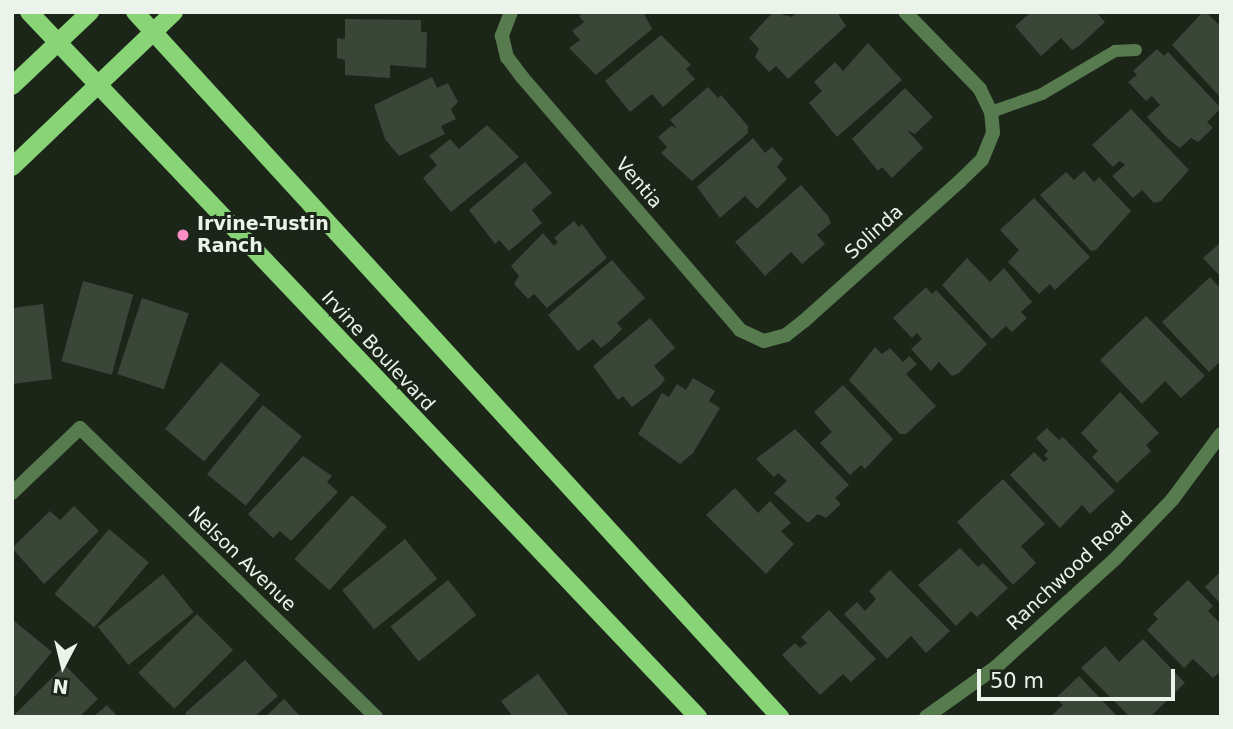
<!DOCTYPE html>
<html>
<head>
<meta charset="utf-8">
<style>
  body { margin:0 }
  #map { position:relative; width:1233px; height:729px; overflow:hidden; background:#1b2619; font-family:"DejaVu Sans",sans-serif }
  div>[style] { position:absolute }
  .building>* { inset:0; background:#3a4638; transform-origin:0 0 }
  .service>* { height:12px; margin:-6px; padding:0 6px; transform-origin:6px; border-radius:6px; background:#577b4f }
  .minor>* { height:14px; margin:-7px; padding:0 7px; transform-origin:7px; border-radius:7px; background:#577b4f }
  .primary>* { height:18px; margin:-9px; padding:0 9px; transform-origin:9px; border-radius:9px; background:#89d477 }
  .dots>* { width:19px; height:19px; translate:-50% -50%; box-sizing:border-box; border:4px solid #1b2619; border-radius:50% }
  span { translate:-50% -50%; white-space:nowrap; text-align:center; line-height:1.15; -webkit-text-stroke:6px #1b2619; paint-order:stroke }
  .street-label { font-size:19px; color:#ecf3ea }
  .poi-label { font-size:19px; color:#ecf3ea; font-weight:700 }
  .left { translate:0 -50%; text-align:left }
  .frame { position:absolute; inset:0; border:14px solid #ecf3ea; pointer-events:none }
  .north { position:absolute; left:28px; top:631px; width:70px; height:70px; -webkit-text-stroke:5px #1b2619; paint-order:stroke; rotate:187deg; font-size:19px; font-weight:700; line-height:28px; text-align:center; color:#ecf3ea }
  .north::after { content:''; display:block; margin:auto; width:24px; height:32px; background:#ecf3ea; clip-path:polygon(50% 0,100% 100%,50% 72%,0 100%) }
  .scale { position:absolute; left:977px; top:669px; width:198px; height:32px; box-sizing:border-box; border:4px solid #ecf3ea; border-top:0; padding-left:9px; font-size:21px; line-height:24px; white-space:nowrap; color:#ecf3ea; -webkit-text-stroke:5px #1b2619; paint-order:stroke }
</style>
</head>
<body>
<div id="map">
  <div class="building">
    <i style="clip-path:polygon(584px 12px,643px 12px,652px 29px,596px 75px,569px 48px,580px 40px,572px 31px,584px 22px,579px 16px)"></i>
    <i style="clip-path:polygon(773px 12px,792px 17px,797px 12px,837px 12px,846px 26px,788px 79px,776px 66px,769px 72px,755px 57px,759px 49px,749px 38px)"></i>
    <i style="clip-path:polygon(1031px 12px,1096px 12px,1105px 22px,1079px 46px,1072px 50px,1061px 38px,1041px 56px,1015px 26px)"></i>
    <i style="clip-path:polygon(1201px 14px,1208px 14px,1221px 27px,1221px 98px,1172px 45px)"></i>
    <i style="clip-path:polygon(345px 19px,421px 20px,421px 32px,427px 32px,426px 68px,390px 65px,390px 78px,345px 75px,345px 60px,337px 58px,337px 38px,345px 39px)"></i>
    <i style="clip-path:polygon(661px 35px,691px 65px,686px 69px,695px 79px,663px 107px,652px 94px,630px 112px,605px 81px)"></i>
    <i style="clip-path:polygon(868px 43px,902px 80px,837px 137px,809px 103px,822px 91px,814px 82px,835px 62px,843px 71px)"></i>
    <i style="clip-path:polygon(1157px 49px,1164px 56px,1168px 52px,1221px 108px,1207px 122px,1213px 128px,1198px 142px,1191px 138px,1180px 148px,1167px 138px,1147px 117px,1160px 105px,1152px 96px,1146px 101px,1128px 82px,1137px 75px,1133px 71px)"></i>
    <i style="clip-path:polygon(432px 77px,437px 88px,448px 83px,458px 102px,451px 109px,456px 119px,441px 126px,445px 134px,399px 156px,385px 139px,374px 105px)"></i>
    <i style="clip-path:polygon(708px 87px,718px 98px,721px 95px,748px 126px,748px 133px,692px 181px,661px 153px,667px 147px,658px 137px,671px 126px,677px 128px,670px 120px)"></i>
    <i style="clip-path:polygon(905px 88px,933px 117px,915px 134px,907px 130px,923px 148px,892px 178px,882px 167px,878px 171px,852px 139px)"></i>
    <i style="clip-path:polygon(1131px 109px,1189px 170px,1161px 201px,1154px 203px,1142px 190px,1133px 198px,1112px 176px,1125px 165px,1120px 161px,1113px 167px,1092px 145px)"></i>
    <i style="clip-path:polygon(487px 125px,519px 157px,451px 212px,423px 178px,437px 165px,429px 156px,450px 139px,459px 149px)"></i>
    <i style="clip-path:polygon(753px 138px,765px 153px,772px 147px,783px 159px,777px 167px,787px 179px,757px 209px,745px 196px,720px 218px,697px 187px)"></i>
    <i style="clip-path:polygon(525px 162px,552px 193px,532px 210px,542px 223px,509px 251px,499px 240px,495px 244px,469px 210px)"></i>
    <i style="clip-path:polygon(1084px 171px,1094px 182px,1099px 177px,1131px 211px,1096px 250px,1091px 251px,1040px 195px,1066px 172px,1074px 180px)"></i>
    <i style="clip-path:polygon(801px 185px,828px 216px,831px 223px,817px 235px,825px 244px,802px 264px,791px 252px,765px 276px,735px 242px)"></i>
    <i style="clip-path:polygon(1034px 198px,1090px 257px,1055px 290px,1050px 284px,1039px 294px,1008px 262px,1019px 250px,1000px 230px)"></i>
    <i style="clip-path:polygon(574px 221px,579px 227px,582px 224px,607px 258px,547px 308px,534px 294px,528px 299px,514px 284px,519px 276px,511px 266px,543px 233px,554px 246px,558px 242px,554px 238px)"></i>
    <i style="clip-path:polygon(1221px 242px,1221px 277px,1203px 258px)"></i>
    <i style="clip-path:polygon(967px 258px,990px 282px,1004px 268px,1032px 302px,1021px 312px,1027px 318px,1012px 332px,1006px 326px,992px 339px,942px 285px)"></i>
    <i style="clip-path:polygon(612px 260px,645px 298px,617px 323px,622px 329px,609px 342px,601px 348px,593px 339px,578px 351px,548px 315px)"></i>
    <i style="clip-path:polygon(1210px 277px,1221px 289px,1221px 361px,1209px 372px,1162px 322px)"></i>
    <i style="left:83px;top:281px;width:52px;height:83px;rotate:15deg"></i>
    <i style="clip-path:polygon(926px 287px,932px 294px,936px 290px,987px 344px,959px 373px,952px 376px,939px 362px,931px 371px,911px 349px,922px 339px,917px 333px,912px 338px,893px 318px)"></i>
    <i style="left:142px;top:298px;width:49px;height:80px;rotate:18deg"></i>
    <i style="clip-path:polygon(43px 304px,52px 379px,12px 384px,12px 308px)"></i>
    <i style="clip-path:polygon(1146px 316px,1205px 376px,1181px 398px,1165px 381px,1142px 404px,1100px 360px)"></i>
    <i style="clip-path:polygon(650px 318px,675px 348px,654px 366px,665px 379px,660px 386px,632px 407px,623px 396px,618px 400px,593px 366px)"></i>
    <i style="clip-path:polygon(875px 347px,882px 354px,890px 348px,903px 362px,909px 356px,917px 364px,906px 374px,936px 406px,906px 434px,900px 434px,849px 380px)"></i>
    <i style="left:221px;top:362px;width:51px;height:87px;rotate:40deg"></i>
    <i style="clip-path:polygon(693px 378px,715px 391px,709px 401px,720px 408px,693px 453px,680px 464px,638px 434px,662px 393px,669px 397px,677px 384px,686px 390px)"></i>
    <i style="clip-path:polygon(843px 385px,893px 439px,865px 469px,861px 465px,850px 475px,820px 443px,832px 432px,814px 412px)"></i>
    <i style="clip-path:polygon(1120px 392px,1159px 433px,1146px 445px,1151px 451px,1117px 483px,1092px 457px,1098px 451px,1081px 433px)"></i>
    <i style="left:263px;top:405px;width:50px;height:89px;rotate:39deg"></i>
    <i style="clip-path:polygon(1047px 428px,1059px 440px,1063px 437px,1115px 491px,1090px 514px,1082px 505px,1060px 528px,1010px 475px,1034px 452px,1044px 462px,1048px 459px,1044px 455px,1048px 451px,1036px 438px)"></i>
    <i style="clip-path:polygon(795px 429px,849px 485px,835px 498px,841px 504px,826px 518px,818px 514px,808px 523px,774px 493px,787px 481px,778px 473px,774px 477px,756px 459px)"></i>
    <i style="clip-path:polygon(303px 456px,332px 476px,327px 482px,338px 492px,291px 541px,280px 531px,273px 538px,248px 514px)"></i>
    <i style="clip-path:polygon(1003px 479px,1045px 524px,1021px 546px,1036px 563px,1013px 585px,957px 522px)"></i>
    <i style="clip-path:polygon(735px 488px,758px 513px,770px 501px,791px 523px,781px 531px,794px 544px,766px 574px,706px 515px)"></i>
    <i style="left:352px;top:495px;width:47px;height:86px;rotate:42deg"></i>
    <i style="clip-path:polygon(74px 506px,99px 531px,44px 584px,12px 548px,50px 511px,60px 520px)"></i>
    <i style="left:109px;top:529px;width:52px;height:85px;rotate:40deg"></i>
    <i style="left:405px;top:539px;width:51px;height:81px;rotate:51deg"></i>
    <i style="clip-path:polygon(960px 548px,978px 567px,983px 563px,1008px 588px,977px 617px,971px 611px,956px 626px,918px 585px)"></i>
    <i style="clip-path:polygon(890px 570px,950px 631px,926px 653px,911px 636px,887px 659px,844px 614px,857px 602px,865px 611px,876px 599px,869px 591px)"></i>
    <i style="clip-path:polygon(1221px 571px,1221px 604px,1205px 587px)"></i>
    <i style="left:163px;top:574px;width:49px;height:84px;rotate:51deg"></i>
    <i style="left:448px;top:580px;width:45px;height:74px;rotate:51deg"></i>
    <i style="clip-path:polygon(1188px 580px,1213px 606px,1208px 611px,1221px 624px,1221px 671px,1213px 678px,1193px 659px,1184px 668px,1147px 630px,1158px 619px,1153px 614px)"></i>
    <i style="clip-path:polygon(829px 610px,876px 659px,851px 682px,843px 674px,820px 695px,782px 655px,795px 643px,800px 648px,807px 643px,801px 637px)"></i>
    <i style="left:197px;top:614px;width:51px;height:83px;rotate:45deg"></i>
    <i style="clip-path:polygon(13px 620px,52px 652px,12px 700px,12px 622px)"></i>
    <i style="clip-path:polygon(1143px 639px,1185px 683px,1150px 717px,1130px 717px,1081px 668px,1105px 646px,1119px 662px)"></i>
    <i style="clip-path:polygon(245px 660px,278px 696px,254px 717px,188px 717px,185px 713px)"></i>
    <i style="clip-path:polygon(65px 665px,98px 699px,79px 717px,12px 717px)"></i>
    <i style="clip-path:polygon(538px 674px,570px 717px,513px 717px,501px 701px)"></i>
    <i style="clip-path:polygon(1079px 676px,1118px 717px,1050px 717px,1063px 705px,1056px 698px)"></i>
    <i style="clip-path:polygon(284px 699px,301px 717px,265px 717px)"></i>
    <i style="clip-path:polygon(107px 705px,118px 717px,93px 717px)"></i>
  </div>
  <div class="service">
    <i style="left:991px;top:112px;width:54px;rotate:-19.4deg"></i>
    <i style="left:1042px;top:94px;width:85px;rotate:-30.5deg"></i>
    <i style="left:1115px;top:51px;width:21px;rotate:-3deg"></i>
  </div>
  <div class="minor">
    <i style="left:511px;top:12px;width:26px;rotate:111deg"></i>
    <i style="left:502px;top:36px;width:22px;rotate:77deg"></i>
    <i style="left:507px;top:57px;width:25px;rotate:53deg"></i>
    <i style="left:522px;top:77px;width:334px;rotate:49.2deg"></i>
    <i style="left:740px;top:330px;width:26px;rotate:25deg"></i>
    <i style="left:764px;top:341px;width:23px;rotate:-15deg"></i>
    <i style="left:786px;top:335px;width:23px;rotate:-38deg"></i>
    <i style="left:804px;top:321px;width:210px;rotate:-41.9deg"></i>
    <i style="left:960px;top:181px;width:30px;rotate:-44deg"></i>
    <i style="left:982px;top:160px;width:29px;rotate:-68deg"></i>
    <i style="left:993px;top:133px;width:21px;rotate:-95deg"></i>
    <i style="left:991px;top:112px;width:25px;rotate:-116deg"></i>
    <i style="left:980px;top:89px;width:107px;rotate:-134.2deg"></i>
    <i style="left:12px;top:493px;width:94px;rotate:-43.7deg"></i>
    <i style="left:80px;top:428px;width:414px;rotate:44.3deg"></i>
    <i style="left:926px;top:717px;width:86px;rotate:-35.5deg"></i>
    <i style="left:996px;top:667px;width:162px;rotate:-42.2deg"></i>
    <i style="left:1116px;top:558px;width:81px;rotate:-46deg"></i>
    <i style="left:1172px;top:500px;width:82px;rotate:-53.4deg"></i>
  </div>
  <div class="primary">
    <i style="left:29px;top:12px;width:972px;rotate:46.5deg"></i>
    <i style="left:135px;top:12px;width:956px;rotate:47.54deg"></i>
    <i style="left:12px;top:86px;width:108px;rotate:-43.5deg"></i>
    <i style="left:12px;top:167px;width:224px;rotate:-43.7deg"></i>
  </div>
  <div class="dots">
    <i style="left:183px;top:235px;background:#fb8fc5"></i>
  </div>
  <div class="street-label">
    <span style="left:639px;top:183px;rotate:49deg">Ventia</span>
    <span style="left:874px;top:232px;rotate:-42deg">Solinda</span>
    <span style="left:378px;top:351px;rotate:47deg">Irvine Boulevard</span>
    <span style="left:242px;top:559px;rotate:44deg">Nelson Avenue</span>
    <span style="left:1070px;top:571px;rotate:-43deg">Ranchwood Road</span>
  </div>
  <div class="poi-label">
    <span class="left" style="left:197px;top:235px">Irvine-Tustin<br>Ranch</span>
  </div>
  <div class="frame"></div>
  <div class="north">N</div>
  <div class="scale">50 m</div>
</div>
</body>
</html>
